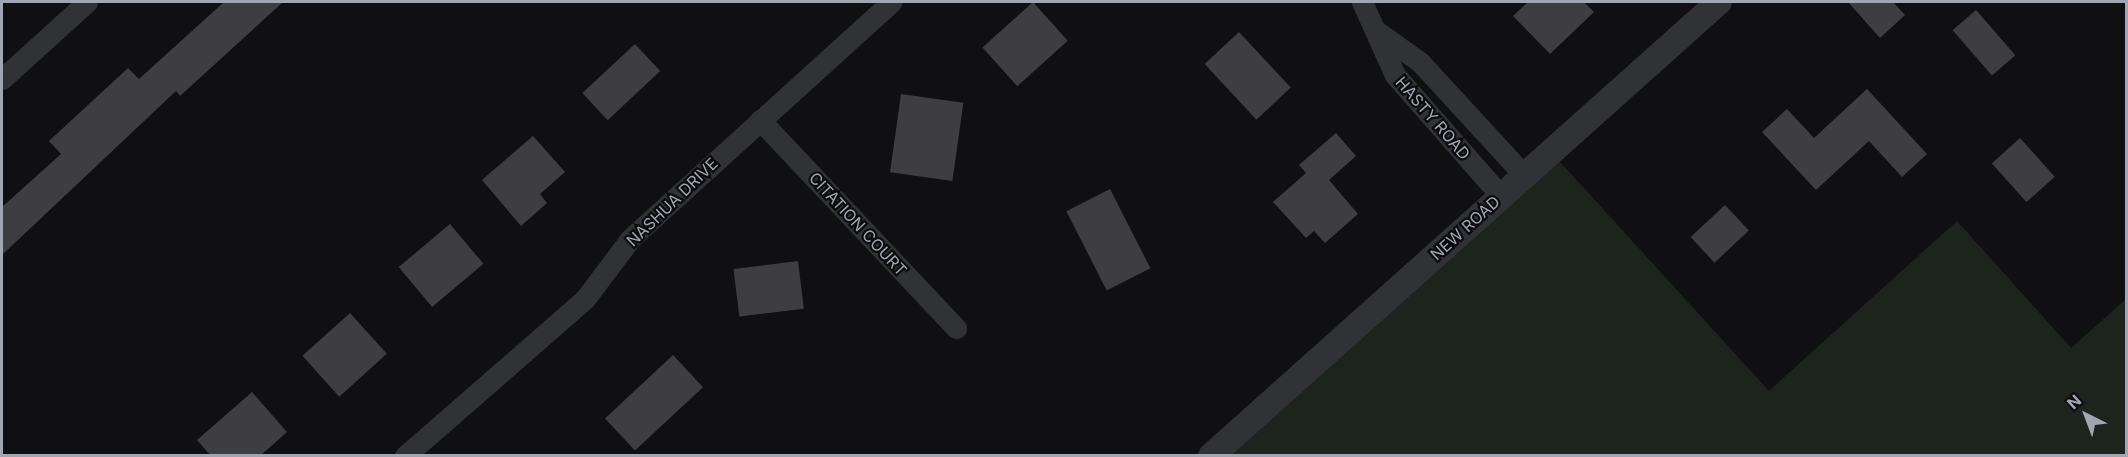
<!DOCTYPE html>
<html>
<head>
<meta charset="utf-8">
<style>
  body { margin:0 }
  #map { position:relative; width:2128px; height:457px; overflow:hidden; background:#101012; font-family:Inter,sans-serif }
  div>[style] { position:absolute }
  .green>* { inset:0; background:#1d241e }
  .building>* { inset:0; background:#3d3d42; transform-origin:0 0 }
  .minor>* { height:21px; margin:-10.5px; padding:0 10.5px; transform-origin:10.5px; border-radius:10.5px; background:#313236 }
  .tertiary>* { height:26px; margin:-13px; padding:0 13px; transform-origin:13px; border-radius:13px; background:#313236 }
  span { translate:-50% -50%; white-space:nowrap; text-align:center; line-height:1.15; -webkit-text-stroke:4.5px #0b0b0d; paint-order:stroke }
  .street-label { font-size:16px; color:#a2a6b2 }
  .frame { position:absolute; inset:0; border:3px solid #a2a6b2; pointer-events:none }
  .north { position:absolute; left:2056px; top:385px; width:60px; height:60px; -webkit-text-stroke:4px #0b0b0d; paint-order:stroke; rotate:318deg; font-size:16px; font-weight:700; line-height:24px; text-align:center; color:#a2a6b2 }
  .north::after { content:''; display:block; margin:auto; width:21px; height:27px; background:#a2a6b2; clip-path:polygon(50% 0,100% 100%,50% 72%,0 100%) }
</style>
</head>
<body>
<div id="map">
  <div class="green">
    <i style="clip-path:polygon(1551px 152px,1769px 391px,1957px 221px,2071px 348px,2126px 299px,2126px 455px,1211px 456px)"></i>
  </div>
  <div class="building">
    <i style="clip-path:polygon(224px 2px,283px 2px,180px 96px,176px 91px,2px 255px,2px 207px,61px 154px,49px 141px,128px 68px,139px 79px)"></i>
    <i style="left:1033px;top:2px;width:52px;height:68px;rotate:48deg"></i>
    <i style="clip-path:polygon(1528px 2px,1584px 2px,1594px 12px,1550px 54px,1513px 16px)"></i>
    <i style="clip-path:polygon(1848px 2px,1893px 2px,1905px 15px,1880px 38px)"></i>
    <i style="left:1976px;top:10px;width:60px;height:31px;rotate:49deg"></i>
    <i style="left:1239px;top:32px;width:76px;height:47px;rotate:47deg"></i>
    <i style="left:635px;top:44px;width:37px;height:72px;rotate:47deg"></i>
    <i style="clip-path:polygon(1867px 89px,1927px 154px,1902px 177px,1869px 141px,1816px 190px,1762px 132px,1787px 109px,1814px 138px)"></i>
    <i style="left:901px;top:94px;width:63px;height:79px;rotate:8deg"></i>
    <i style="clip-path:polygon(1336px 133px,1356px 156px,1329px 180px,1358px 214px,1325px 243px,1314px 231px,1306px 238px,1273px 202px,1306px 173px,1299px 165px)"></i>
    <i style="clip-path:polygon(533px 136px,565px 172px,540px 194px,547px 203px,521px 226px,482px 180px)"></i>
    <i style="left:2020px;top:138px;width:52px;height:38px;rotate:48deg"></i>
    <i style="left:1110px;top:189px;width:89px;height:49px;rotate:63deg"></i>
    <i style="left:1725px;top:205px;width:35px;height:47px;rotate:47deg"></i>
    <i style="left:450px;top:224px;width:52px;height:67px;rotate:50deg"></i>
    <i style="left:798px;top:261px;width:48px;height:65px;rotate:83deg"></i>
    <i style="left:350px;top:313px;width:55px;height:64px;rotate:48deg"></i>
    <i style="left:673px;top:355px;width:44px;height:93px;rotate:47deg"></i>
    <i style="clip-path:polygon(252px 392px,287px 432px,260px 456px,211px 456px,197px 440px)"></i>
  </div>
  <div class="minor">
    <i style="left:1362px;top:2px;width:80px;rotate:65.7deg"></i>
    <i style="left:1395px;top:75px;width:161px;rotate:48.8deg"></i>
    <i style="left:1378px;top:32px;width:52px;rotate:35.5deg"></i>
    <i style="left:1420px;top:62px;width:154px;rotate:47.4deg"></i>
    <i style="left:2px;top:79px;width:115px;rotate:-42.2deg"></i>
    <i style="left:760px;top:120px;width:286px;rotate:46.7deg"></i>
    <i style="left:405px;top:456px;width:239px;rotate:-41.1deg"></i>
    <i style="left:585px;top:299px;width:75px;rotate:-53.1deg"></i>
    <i style="left:630px;top:239px;width:353px;rotate:-42.2deg"></i>
  </div>
  <div class="tertiary">
    <i style="left:1211px;top:456px;width:681px;rotate:-41.79deg"></i>
  </div>
  <div class="street-label">
    <span style="left:1433px;top:118px;rotate:49deg">HASTY ROAD</span>
    <span style="left:672px;top:202px;rotate:-44deg">NASHUA DRIVE</span>
    <span style="left:858px;top:224px;rotate:47deg">CITATION COURT</span>
    <span style="left:1465px;top:228px;rotate:-42deg">NEW ROAD</span>
  </div>
  <div class="frame"></div>
  <div class="north">N</div>
</div>
</body>
</html>
